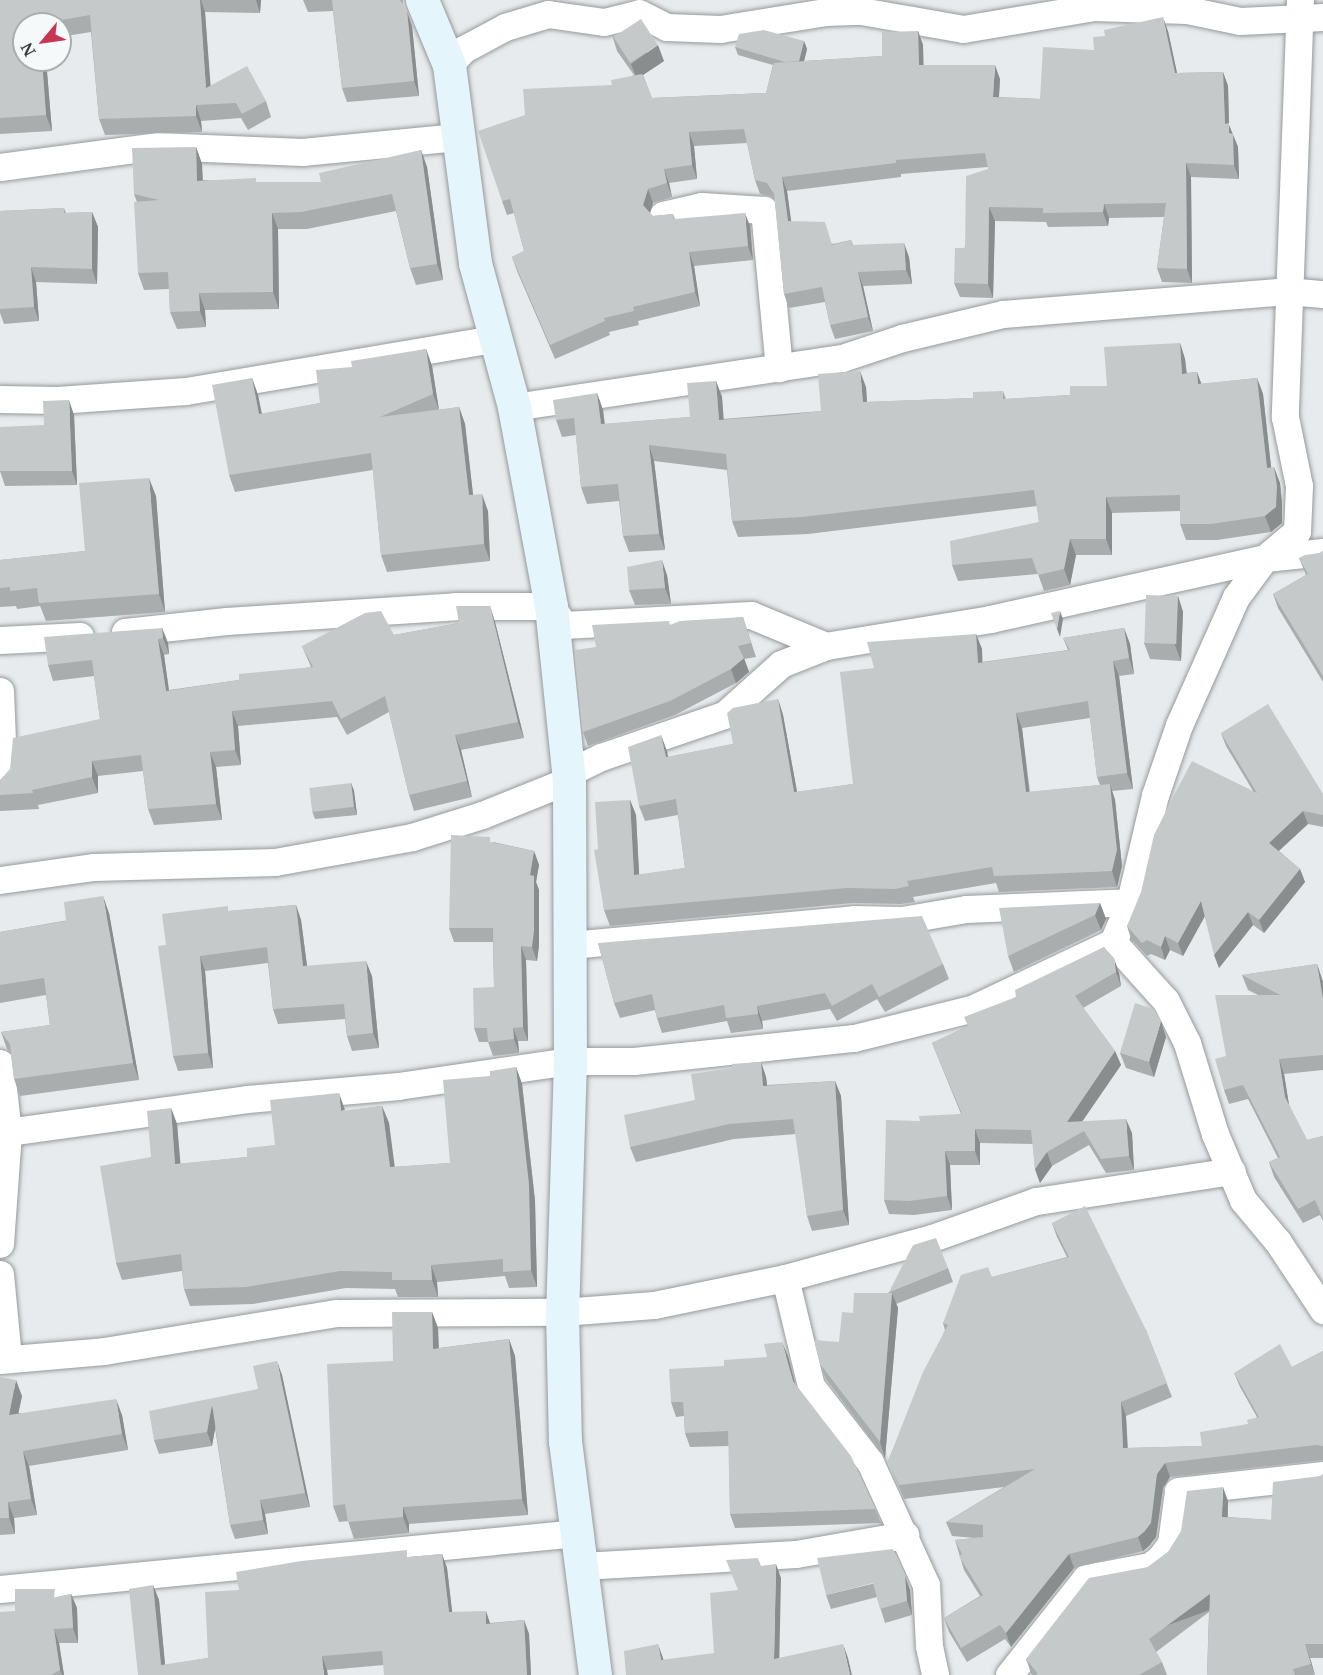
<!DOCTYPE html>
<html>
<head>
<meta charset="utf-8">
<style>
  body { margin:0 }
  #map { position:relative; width:1323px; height:1675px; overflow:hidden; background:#e7ebed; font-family:"Noto Serif",serif }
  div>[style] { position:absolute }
  .roads { filter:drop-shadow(0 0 2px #969a9b) drop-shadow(0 0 2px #969a9b) }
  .street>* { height:27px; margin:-13.5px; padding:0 13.5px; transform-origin:13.5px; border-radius:13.5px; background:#fff }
  .secondary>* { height:33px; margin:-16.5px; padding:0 16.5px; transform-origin:16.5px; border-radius:16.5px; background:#e4f5fc }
  .wall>* { inset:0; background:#a9adae }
  .shaded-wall>* { inset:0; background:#8a8d8d; transform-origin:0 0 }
  .building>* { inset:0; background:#c5c9ca; transform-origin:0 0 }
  span { translate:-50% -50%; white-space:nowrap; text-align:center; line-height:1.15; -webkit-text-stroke:5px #f5f9fa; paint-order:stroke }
  .north { position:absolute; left:12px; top:12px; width:60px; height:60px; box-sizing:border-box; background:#f5f9fa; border:2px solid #abadae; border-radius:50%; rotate:241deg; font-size:16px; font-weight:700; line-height:24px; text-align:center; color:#3b3c3d }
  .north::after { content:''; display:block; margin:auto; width:21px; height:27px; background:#c73754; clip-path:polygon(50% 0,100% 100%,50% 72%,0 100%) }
</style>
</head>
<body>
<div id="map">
  <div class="roads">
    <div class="street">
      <i style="left:1300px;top:0;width:417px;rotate:92.1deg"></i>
      <i style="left:1285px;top:417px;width:70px;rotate:78.5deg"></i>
      <i style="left:1299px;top:486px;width:45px;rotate:92.5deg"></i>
      <i style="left:1297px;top:531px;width:42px;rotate:139.8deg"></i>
      <i style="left:1265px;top:558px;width:49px;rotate:126.6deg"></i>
      <i style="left:1236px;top:597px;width:140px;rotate:114deg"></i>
      <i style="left:1179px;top:725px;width:74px;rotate:108.9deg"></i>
      <i style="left:1155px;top:795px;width:110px;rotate:103.2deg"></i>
      <i style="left:1130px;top:902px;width:43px;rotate:113deg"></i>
      <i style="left:1113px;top:942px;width:79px;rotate:48.1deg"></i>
      <i style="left:1166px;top:1001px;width:47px;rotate:63.4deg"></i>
      <i style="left:1187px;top:1043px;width:95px;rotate:72.9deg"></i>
      <i style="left:1215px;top:1134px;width:72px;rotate:67deg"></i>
      <i style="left:1243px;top:1200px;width:55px;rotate:50.2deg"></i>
      <i style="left:1278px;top:1242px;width:82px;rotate:56.5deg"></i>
      <i style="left:449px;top:65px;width:22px;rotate:-47deg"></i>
      <i style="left:464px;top:49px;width:47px;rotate:-28.2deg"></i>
      <i style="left:505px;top:27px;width:45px;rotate:-16.8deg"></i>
      <i style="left:548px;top:14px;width:57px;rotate:8.1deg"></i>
      <i style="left:604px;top:22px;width:36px;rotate:-14deg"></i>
      <i style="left:639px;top:13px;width:31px;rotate:27deg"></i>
      <i style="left:667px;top:27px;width:53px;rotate:2.2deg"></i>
      <i style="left:720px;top:29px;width:106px;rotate:-9.2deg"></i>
      <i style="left:825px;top:12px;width:36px;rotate:-2deg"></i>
      <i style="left:861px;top:11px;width:104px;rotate:10deg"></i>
      <i style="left:963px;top:29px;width:133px;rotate:-9.5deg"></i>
      <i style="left:1094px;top:7px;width:93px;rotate:1.8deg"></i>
      <i style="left:1187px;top:10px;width:54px;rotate:11.7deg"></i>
      <i style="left:1240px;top:21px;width:83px;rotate:-2.8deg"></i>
      <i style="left:0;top:167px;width:158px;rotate:-7.6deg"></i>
      <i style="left:157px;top:146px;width:145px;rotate:2.4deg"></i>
      <i style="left:302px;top:152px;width:156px;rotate:-5.5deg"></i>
      <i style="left:663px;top:215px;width:40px;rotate:-13deg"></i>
      <i style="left:702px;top:206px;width:62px;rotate:3.7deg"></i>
      <i style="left:764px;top:210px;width:159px;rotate:84.6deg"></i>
      <i style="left:0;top:399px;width:57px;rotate:1deg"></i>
      <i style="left:57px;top:400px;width:129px;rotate:-4deg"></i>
      <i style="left:186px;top:391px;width:313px;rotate:-9.6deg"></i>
      <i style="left:514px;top:407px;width:332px;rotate:-8.5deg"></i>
      <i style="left:842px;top:358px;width:63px;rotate:-18.4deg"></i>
      <i style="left:902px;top:338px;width:104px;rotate:-13.4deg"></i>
      <i style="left:1003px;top:314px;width:285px;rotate:-4.6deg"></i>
      <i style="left:1287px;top:291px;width:36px;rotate:5deg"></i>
      <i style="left:125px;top:632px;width:102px;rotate:-6.2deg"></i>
      <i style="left:226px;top:621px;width:230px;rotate:-3.7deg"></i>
      <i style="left:456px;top:606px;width:95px"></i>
      <i style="left:551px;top:606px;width:23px;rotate:56deg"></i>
      <i style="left:564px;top:625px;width:187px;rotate:-3.1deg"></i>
      <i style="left:751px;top:615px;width:81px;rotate:22.5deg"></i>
      <i style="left:0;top:640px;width:80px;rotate:-2.9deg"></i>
      <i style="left:0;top:691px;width:75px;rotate:87.7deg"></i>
      <i style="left:3px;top:766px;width:16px;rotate:101deg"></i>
      <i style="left:0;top:880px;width:95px;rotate:-7.9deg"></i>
      <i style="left:94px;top:867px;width:181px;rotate:-1.6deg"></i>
      <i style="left:275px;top:862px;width:139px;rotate:-10.3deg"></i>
      <i style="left:412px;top:837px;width:73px;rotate:-17.4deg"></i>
      <i style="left:482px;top:815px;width:94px;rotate:-21.9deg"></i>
      <i style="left:569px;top:780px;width:11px;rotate:-63deg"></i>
      <i style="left:574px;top:770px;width:30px;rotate:-26deg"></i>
      <i style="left:601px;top:757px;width:130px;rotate:-18.9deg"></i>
      <i style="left:724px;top:715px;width:76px;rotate:-41.8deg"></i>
      <i style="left:781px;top:664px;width:48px;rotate:-21.8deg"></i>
      <i style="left:826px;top:646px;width:166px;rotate:-9.3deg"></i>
      <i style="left:990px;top:619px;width:282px;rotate:-12.5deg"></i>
      <i style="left:1265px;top:558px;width:58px;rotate:-5.9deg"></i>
      <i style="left:570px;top:945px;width:285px;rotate:-5.2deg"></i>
      <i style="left:854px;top:919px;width:48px;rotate:1.2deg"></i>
      <i style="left:902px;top:920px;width:65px;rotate:-9.8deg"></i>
      <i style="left:966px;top:909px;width:164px;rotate:-2.4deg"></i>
      <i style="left:0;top:1063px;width:69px;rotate:83.4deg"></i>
      <i style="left:8px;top:1132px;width:112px;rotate:94.1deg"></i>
      <i style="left:0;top:1133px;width:249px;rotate:-7.8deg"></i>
      <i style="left:247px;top:1099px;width:152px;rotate:-4.9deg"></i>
      <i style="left:398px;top:1086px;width:174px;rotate:-8.3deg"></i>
      <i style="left:570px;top:1061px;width:64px"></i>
      <i style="left:634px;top:1061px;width:221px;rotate:-6deg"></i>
      <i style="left:854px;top:1038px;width:124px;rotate:-14deg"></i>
      <i style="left:974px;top:1008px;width:154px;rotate:-25.4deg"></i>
      <i style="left:0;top:1274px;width:85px;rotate:84.6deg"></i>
      <i style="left:785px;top:1278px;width:111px;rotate:76.5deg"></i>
      <i style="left:811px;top:1386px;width:96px;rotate:52.2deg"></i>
      <i style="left:870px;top:1462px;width:135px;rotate:65.5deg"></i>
      <i style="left:926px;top:1585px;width:61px;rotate:87.2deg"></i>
      <i style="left:929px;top:1646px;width:30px;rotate:78deg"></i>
      <i style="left:0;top:1360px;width:104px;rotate:-4.9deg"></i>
      <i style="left:104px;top:1351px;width:236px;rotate:-9.3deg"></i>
      <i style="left:337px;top:1313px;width:225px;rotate:-0.3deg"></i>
      <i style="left:562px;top:1312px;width:92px;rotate:-4.4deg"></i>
      <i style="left:654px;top:1305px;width:134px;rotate:-11.6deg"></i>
      <i style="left:785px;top:1278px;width:152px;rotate:-15.2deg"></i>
      <i style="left:932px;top:1238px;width:110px;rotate:-19.6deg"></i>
      <i style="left:1036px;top:1201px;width:198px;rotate:-8.7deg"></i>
      <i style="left:581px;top:1566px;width:215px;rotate:-3.2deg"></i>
      <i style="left:796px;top:1554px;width:111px;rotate:-9.9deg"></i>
      <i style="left:0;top:1589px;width:580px;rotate:-5.54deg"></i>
      <i style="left:1009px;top:1675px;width:124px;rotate:-51.6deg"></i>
      <i style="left:1086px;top:1578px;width:65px;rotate:-10.6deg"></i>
      <i style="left:1150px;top:1566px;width:14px;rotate:-39deg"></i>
      <i style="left:1161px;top:1557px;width:17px;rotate:-54deg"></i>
      <i style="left:1171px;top:1543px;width:52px;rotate:-82.3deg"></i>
      <i style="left:1178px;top:1491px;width:146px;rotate:-6.3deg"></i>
    </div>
    <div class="secondary">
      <i style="left:422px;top:0;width:70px;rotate:67.4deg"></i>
      <i style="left:449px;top:65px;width:200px;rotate:82.5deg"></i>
      <i style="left:475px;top:263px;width:149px;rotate:74.8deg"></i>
      <i style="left:514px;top:407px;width:202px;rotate:79.5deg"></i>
      <i style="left:551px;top:606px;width:175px;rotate:84.1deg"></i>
      <i style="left:569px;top:780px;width:281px;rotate:89.8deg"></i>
      <i style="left:570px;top:1061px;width:251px;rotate:91.8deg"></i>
      <i style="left:562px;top:1312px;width:129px;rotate:88.7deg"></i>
      <i style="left:565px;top:1441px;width:236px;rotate:82.7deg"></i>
    </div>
  </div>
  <div class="wall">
    <i style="clip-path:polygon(0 0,261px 0,260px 13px,205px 12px,210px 86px,266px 101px,271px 117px,248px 130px,241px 118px,201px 121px,202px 132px,105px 135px,99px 119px,91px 32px,60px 37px,60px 24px,24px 24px,46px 60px,52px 131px,0 134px)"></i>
    <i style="clip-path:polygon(303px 0,403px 0,403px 5px,412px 26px,419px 96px,347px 102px,342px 88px,333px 11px,308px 12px)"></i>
    <i style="clip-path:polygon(918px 31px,923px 45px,923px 65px,1000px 79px,999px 97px,1040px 99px,1094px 50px,1168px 31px,1177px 73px,1223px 72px,1228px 86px,1229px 125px,1238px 147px,1239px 179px,1191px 177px,1192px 283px,1162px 282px,1157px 268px,1164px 217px,1109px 218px,1108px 226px,1048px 227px,1046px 222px,995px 221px,993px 298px,960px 297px,954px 283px,988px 169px,988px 167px,901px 174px,901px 177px,787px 191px,791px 221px,833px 244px,851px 240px,853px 245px,909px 257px,912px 284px,863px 286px,873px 331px,835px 339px,830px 325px,825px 302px,789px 308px,784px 294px,775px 201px,772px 197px,760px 194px,755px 180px,747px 143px,694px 146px,697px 179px,669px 183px,672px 197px,653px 203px,650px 213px,653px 216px,673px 214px,675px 219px,750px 226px,753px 260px,694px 266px,700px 306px,638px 321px,639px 325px,609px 332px,610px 335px,555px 359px,517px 271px,512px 257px,524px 251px,514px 213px,507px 215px,502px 201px,612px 85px,634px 75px,617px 51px,612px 35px,664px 61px,643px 75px,652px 98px,766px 93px,773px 65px,738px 55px,735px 47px,804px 41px,807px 49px,804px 61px,882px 56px)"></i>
    <i style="clip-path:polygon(196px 147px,202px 164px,203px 180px,257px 182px,321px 182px,421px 150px,427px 167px,443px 280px,416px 285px,410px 268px,396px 211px,307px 229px,278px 229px,279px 309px,205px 310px,206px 327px,177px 329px,170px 312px,169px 289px,144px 290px,138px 273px,137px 202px,134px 194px)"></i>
    <i style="clip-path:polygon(64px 208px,66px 213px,92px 212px,98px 227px,97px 284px,36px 282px,39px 321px,4px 324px,0 313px,0 211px)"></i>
    <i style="clip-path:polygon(1180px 343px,1185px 359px,1187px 373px,1197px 372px,1201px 384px,1257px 378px,1263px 394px,1271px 468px,1280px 483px,1282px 503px,1282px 523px,1271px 532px,1217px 540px,1186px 540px,1180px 524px,1180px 511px,1112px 513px,1112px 555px,1076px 555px,1070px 585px,1044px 591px,1038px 574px,958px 581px,952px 565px,1039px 522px,1037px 506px,808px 534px,738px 537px,732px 521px,727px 470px,654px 461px,665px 550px,629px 552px,623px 536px,619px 501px,587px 504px,581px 487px,576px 435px,562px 437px,556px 420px,597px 393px,603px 410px,605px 424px,690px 417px,716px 381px,722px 397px,723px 419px,821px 411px,866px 387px,867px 402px,973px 398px,1003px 391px,1006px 399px,1070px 395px,1107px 386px)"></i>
    <i style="clip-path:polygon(426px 349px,432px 366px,439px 410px,459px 407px,465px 424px,473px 495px,488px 511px,490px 561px,387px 572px,381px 555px,373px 470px,235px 492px,229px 475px,252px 378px,258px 395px,262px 414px,320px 403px,352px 367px)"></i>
    <i style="clip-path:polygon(74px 415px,77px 485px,5px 486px,0 471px)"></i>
    <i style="clip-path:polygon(156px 496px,165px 612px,46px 621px,40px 606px,17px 609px,16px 606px,0 607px,0 560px,85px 551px)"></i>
    <i style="clip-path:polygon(1323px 551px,1323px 682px,1278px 608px,1273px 594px,1306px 575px,1299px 558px,1320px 553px)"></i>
    <i style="clip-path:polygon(667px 575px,671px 604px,635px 605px,629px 590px)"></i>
    <i style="clip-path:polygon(1178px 596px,1183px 612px,1181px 661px,1150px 659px,1144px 643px)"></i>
    <i style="clip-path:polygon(490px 606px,495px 622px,524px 738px,461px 750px,472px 797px,414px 811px,409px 795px,389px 712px,347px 735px,337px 717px,238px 726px,241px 765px,216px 767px,222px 820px,154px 825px,148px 809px,143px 771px,98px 776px,98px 793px,38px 805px,39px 809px,0 811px,0 780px,100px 719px,94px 676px,53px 681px,48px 665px,162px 628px,168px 643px,169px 654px,164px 655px,169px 690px,239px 680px,311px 667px,302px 646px,394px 635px,459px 623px)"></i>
    <i style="clip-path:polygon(743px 617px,756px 657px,744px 659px,749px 672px,736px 683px,675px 715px,588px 746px,583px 732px,596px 647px,670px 625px)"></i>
    <i style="clip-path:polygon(evenodd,1124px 628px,1130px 644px,1134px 674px,1119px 676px,1133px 789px,1112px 791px,1115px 800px,1122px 866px,1117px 887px,999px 892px,996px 883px,913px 897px,915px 902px,901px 904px,853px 903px,610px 926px,604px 910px,598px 849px,630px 800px,636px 815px,639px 875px,685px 868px,678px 815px,645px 821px,639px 806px,661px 735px,668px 757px,733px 744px,778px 699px,783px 715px,797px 792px,853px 784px,874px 668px,976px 634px,982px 649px,982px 662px,1068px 650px,1063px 638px,1124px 628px,1090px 718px,1097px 777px,1100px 785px,1030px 792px,1022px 728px,1090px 718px)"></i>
    <i style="clip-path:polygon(1221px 733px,1323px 794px,1323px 827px,1308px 824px,1279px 851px,1300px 869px,1305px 882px,1264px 933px,1253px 925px,1219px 968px,1205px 916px,1183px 956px,1170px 950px,1165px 960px,1151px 954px,1147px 956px,1131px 939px,1127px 926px,1253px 791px,1226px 746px)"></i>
    <i style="clip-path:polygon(351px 783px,354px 791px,357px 815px,315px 819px,312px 811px)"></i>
    <i style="clip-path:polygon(493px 842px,534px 851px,539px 865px,536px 882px,539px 890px,539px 945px,537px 961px,526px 960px,528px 1041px,518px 1041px,519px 1053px,493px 1056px,488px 1042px,479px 1042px,474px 1028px,494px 987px,493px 942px,454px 942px,449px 928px)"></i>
    <i style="clip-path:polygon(1100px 903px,1106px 919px,1101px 930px,1014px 972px,1008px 956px)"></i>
    <i style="clip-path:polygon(296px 905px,301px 920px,307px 966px,372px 976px,379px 1048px,352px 1051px,347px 1036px,345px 1019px,278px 1024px,273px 1009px,268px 963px,205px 971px,213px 1068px,178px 1071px,173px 1056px,166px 945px,229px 911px)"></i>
    <i style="clip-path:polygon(109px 913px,139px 1080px,20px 1096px,14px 1079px,11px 1054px,7px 1049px,1px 1032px,50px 1025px,46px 995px,0 1003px,0 932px)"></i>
    <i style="clip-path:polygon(598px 943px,943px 964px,949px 979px,885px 1012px,877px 999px,837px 1021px,830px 1009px,762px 1021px,763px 1029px,731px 1033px,727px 1021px,662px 1033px,657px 1018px,655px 1010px,620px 1018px,614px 1003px)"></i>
    <i style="clip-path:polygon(1104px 947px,1119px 973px,1121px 986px,1083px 1008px,1115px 1051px,1121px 1065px,1082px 1122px,1132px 1133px,1134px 1170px,1106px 1173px,1089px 1145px,1052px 1166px,1040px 1183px,1035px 1169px,1033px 1144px,980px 1143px,980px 1165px,950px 1165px,952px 1210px,914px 1215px,889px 1214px,884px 1200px,920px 1121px,961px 1114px,932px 1043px,968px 1026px,1016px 997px)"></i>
    <i style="clip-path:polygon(1317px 964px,1323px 982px,1323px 1070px,1284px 1074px,1289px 1105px,1307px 1140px,1323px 1136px,1323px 1221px,1320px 1215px,1303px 1223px,1274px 1177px,1269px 1162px,1278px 1158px,1248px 1099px,1229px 1104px,1224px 1090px,1226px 1056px,1258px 995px,1248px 990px,1242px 975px)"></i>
    <i style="clip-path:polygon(1166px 1037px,1154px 1077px,1126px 1068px,1120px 1053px)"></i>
    <i style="clip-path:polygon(761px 1062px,766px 1077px,767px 1085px,835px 1081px,841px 1096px,849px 1225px,812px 1231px,807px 1216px,796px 1134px,734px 1139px,636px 1162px,630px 1147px,695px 1100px,732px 1068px)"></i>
    <i style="clip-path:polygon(516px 1067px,522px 1084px,535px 1201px,537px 1287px,509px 1288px,505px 1276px,437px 1282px,438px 1297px,398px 1297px,395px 1289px,346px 1288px,253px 1304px,190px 1306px,184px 1289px,182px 1271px,122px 1280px,116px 1263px,151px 1157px,171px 1108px,177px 1124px,180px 1164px,247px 1157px,275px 1145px,345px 1111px,382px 1106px,389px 1123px,394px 1167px,450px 1163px,490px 1076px)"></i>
    <i style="clip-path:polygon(1052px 1223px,1146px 1330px,1172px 1397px,1126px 1416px,1128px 1448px,1202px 1446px,1248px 1424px,1257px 1417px,1240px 1387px,1234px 1373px,1292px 1367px,1323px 1351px,1323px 1460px,1170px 1477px,1163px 1488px,1156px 1537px,1149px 1546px,1143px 1551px,1074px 1568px,1011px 1647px,1005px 1639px,967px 1662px,949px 1632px,944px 1618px,980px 1596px,964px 1570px,955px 1540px,975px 1538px,952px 1536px,946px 1522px,1004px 1487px,904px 1499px,888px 1461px,945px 1330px,943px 1323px,992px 1277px,1067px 1257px,1057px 1237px)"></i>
    <i style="clip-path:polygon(948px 1268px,953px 1282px,896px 1304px,898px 1308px,885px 1458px,826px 1379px,820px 1364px,839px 1342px,853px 1313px,889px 1292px)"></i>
    <i style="clip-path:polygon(432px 1312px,438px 1328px,439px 1348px,509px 1339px,515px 1356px,528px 1515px,409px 1524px,409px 1533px,354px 1539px,348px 1521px,339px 1522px,333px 1506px,393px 1361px)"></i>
    <i style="clip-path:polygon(788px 1356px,795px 1383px,875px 1509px,881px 1523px,735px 1528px,730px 1514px,729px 1446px,690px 1447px,685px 1433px,684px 1416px,676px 1417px,671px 1402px,724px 1366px)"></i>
    <i style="clip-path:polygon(282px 1375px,310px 1507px,265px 1514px,268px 1534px,235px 1539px,230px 1525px,215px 1428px,212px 1446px,159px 1454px,154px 1440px,258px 1389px)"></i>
    <i style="clip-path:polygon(0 1377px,22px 1396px,18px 1413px,122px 1415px,128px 1450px,29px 1466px,37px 1515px,14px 1518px,15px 1534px,0 1535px)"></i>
    <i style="clip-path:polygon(1323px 1474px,1323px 1658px,1310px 1658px,1315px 1675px,1207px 1675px,1209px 1612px,1156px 1652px,1162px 1662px,1167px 1675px,1032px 1675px,1031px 1673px,1026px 1659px,1168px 1552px,1228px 1501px,1228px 1517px,1271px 1520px)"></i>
    <i style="clip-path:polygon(442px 1554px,447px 1568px,452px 1612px,490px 1623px,524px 1620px,529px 1634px,531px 1675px,384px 1675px,384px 1665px,327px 1670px,138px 1675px,153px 1585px,159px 1600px,165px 1665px,208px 1658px,239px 1590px,409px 1557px)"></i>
    <i style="clip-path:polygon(905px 1576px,910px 1590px,912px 1615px,885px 1623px,877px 1597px,831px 1609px,826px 1595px)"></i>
    <i style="clip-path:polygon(71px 1594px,77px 1608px,78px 1643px,59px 1643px,64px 1675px,0 1675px,15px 1611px,57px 1597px)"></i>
  </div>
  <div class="shaded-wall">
    <i style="clip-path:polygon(200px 0,201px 0,205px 12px,212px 104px,206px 88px)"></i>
    <i style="clip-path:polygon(256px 0,261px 0,260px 13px)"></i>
    <i style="clip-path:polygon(407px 11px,412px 26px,419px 96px,414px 81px)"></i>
    <i style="clip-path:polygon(1163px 17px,1168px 31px,1180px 87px,1175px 73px)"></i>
    <i style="clip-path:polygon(918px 31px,923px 45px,924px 79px,919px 65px)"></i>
    <i style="clip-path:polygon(804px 41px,807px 49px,801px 74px,798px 66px)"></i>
    <i style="clip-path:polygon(658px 45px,664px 61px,637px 79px,631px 64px)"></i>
    <i style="clip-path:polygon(42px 60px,46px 60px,52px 131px,46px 115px)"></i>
    <i style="clip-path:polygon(995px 65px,1000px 79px,998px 110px,993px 97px)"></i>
    <i style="clip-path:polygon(1223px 72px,1228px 86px,1229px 125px,1238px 147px,1239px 179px,1234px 165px,1225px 124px)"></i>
    <i style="clip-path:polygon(196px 105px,201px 121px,202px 132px,196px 116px)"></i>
    <i style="clip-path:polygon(689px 132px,694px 146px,697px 179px,692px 165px)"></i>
    <i style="clip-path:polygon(196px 147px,202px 164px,203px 197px,197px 181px)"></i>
    <i style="clip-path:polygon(421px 150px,427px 167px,443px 280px,437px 264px)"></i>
    <i style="clip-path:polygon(1186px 163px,1191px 177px,1192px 283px,1187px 269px)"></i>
    <i style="clip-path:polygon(664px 169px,669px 183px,672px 197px,667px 183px)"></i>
    <i style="clip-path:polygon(782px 177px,787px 191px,793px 235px,788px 221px)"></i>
    <i style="clip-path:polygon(648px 189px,653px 203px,648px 219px,643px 205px)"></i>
    <i style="clip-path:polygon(1104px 204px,1109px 218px,1108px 226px,1103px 212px)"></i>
    <i style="clip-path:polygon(989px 207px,995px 221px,993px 298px,988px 284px)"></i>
    <i style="clip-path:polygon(92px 212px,98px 227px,97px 284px,92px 269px)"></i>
    <i style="clip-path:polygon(272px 213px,278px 229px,279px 309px,273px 292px)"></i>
    <i style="clip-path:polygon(745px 213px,750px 226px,753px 260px,748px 246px)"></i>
    <i style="clip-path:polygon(904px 243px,909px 257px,912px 284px,906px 270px)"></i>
    <i style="clip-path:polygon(689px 252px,694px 266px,700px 306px,695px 292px)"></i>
    <i style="clip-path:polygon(31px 267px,36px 282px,39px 321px,34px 307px)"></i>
    <i style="clip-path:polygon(858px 272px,863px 286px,873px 331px,868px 317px)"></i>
    <i style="clip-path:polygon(199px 293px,205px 310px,206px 327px,200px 311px)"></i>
    <i style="clip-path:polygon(1180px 343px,1185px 359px,1188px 390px,1182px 374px)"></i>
    <i style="clip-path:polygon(426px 349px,432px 366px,439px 410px,433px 394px)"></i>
    <i style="clip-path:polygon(860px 371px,866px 387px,868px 418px,863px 402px)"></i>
    <i style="clip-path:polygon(1197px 372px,1203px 388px,1198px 384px)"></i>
    <i style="clip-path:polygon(252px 378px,258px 395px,265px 431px,259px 414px)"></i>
    <i style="clip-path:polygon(1257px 378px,1263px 394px,1273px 484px,1267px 468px)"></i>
    <i style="clip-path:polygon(716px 381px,722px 397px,725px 436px,719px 420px)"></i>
    <i style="clip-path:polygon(597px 393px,603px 410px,606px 440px,601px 424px)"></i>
    <i style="clip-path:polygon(69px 400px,74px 415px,77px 485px,72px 471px)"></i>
    <i style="clip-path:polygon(459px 407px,465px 424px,475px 512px,469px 495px)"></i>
    <i style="clip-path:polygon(649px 445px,654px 461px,665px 550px,659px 534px)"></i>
    <i style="clip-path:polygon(1274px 467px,1280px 483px,1282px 503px,1282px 523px,1271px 532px,1265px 516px)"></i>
    <i style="clip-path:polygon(149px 478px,156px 496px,165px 612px,159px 594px)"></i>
    <i style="clip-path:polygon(482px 494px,488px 511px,490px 561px,484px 544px)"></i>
    <i style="clip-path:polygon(1106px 497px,1112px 513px,1112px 555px,1106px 539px)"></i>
    <i style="clip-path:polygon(1070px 539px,1076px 555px,1070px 585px,1064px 569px)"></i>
    <i style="clip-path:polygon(662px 560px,667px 575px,671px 604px,665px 588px)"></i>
    <i style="clip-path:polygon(1178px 596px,1183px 612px,1181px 661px,1175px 645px)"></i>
    <i style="clip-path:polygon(490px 606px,495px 622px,524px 738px,518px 722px)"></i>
    <i style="clip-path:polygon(1060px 611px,1063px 619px,1060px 637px,1057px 629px)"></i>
    <i style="clip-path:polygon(162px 628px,168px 643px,169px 654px,163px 638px)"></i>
    <i style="clip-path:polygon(1124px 628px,1130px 644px,1134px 674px,1129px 658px)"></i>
    <i style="clip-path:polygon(976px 634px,982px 649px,983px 678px,978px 663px)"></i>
    <i style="clip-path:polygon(158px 639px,164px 655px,171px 706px,166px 691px)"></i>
    <i style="clip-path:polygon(744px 658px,749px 672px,736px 683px,731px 669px)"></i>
    <i style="clip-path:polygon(1113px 661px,1119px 676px,1133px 789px,1127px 773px)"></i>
    <i style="clip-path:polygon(778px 699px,783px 715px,800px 808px,794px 792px)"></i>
    <i style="clip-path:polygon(232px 711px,238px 726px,241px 765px,235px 750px)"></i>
    <i style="clip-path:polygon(1016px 713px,1022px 728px,1031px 808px,1026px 792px)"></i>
    <i style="clip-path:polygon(455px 735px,461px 750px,472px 797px,467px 781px)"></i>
    <i style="clip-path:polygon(661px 735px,667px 751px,671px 773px,666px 757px)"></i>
    <i style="clip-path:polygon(210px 752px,216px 767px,222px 820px,216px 804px)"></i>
    <i style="clip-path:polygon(92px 761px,98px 776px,98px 793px,92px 777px)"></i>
    <i style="clip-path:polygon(351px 783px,354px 791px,357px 815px,354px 807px)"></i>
    <i style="clip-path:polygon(1110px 784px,1115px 800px,1122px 866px,1117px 887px,1112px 871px)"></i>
    <i style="clip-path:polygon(630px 800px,636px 815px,640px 891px,634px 875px)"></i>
    <i style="clip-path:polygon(1303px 811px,1308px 824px,1273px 856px,1269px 843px)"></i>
    <i style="clip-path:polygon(534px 851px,539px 865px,536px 882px,539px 890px,539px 945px,537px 961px,532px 947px,530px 875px)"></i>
    <i style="clip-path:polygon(1300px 869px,1305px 882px,1264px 933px,1259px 920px)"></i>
    <i style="clip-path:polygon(103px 896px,109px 913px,139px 1080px,133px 1063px)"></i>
    <i style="clip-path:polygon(1201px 901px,1206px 914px,1183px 956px,1178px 943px)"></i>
    <i style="clip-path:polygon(1100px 903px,1106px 919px,1101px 930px,1095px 915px)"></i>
    <i style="clip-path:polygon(296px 905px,301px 920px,309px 981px,303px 966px)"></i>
    <i style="clip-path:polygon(1248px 912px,1253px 925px,1219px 968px,1214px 955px)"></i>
    <i style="clip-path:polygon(1165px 936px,1170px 950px,1165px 960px,1161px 947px)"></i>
    <i style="clip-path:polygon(521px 946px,526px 960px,528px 1041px,523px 1027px)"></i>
    <i style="clip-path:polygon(200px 956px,205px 971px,213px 1068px,208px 1053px)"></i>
    <i style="clip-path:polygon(1114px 958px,1119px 973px,1121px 986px,1116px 972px)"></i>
    <i style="clip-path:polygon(366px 961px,372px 976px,379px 1048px,373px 1033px)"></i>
    <i style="clip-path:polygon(1317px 964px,1323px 982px,1323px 999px)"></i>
    <i style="clip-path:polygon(757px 1006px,762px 1021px,763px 1029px,758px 1014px)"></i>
    <i style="clip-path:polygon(1161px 1021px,1166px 1037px,1154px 1077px,1149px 1062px)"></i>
    <i style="clip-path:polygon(513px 1028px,518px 1041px,519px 1053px,514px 1039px)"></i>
    <i style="clip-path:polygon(1115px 1051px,1121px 1065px,1072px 1136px,1067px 1122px)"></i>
    <i style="clip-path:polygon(1279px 1059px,1284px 1074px,1290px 1111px,1285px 1097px)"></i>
    <i style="clip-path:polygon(761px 1062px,766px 1077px,769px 1101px,763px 1086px)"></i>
    <i style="clip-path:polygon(516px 1067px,522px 1084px,535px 1201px,537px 1287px,531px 1270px)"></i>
    <i style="clip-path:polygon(835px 1081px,841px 1096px,849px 1225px,843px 1210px)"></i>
    <i style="clip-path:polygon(339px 1093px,345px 1110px,341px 1111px)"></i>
    <i style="clip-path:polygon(382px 1106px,389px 1123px,397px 1184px,390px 1167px)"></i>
    <i style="clip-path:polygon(171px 1108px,177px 1124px,182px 1181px,175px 1164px)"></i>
    <i style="clip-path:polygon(1126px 1119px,1132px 1133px,1134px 1170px,1129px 1156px)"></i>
    <i style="clip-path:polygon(975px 1129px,980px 1143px,980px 1165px,975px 1151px)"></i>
    <i style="clip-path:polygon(945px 1151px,950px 1165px,952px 1210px,947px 1196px)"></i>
    <i style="clip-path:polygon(1047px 1152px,1052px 1166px,1040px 1183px,1035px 1169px)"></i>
    <i style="clip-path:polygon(431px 1265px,437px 1282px,438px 1297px,432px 1280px)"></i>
    <i style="clip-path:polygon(892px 1293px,898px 1308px,885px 1458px,880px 1442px)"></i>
    <i style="clip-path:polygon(432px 1312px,438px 1328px,439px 1365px,433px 1349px)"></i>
    <i style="clip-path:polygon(509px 1339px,515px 1356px,528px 1515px,522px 1499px)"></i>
    <i style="clip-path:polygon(782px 1342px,788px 1356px,798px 1395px,793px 1381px)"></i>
    <i style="clip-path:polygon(277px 1361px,282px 1375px,310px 1507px,305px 1493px)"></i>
    <i style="clip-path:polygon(16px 1380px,22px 1396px,15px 1430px,9px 1415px)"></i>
    <i style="clip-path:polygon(116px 1399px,122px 1415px,128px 1450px,122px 1434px)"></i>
    <i style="clip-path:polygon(1121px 1402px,1126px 1416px,1128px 1462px,1123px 1448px)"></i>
    <i style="clip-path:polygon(212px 1404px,217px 1418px,212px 1446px,207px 1432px)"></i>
    <i style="clip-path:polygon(23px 1451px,29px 1466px,37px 1515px,31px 1499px)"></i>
    <i style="clip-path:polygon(1165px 1463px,1170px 1477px,1163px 1488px,1156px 1537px,1149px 1546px,1143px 1551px,1138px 1537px,1157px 1474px)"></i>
    <i style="clip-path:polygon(1223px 1487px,1228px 1501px,1227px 1531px,1222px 1517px)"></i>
    <i style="clip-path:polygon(260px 1500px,265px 1514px,268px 1534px,263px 1520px)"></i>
    <i style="clip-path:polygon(8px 1502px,14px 1518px,15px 1534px,9px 1518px)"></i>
    <i style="clip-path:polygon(403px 1507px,409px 1524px,409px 1533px,403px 1517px)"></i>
    <i style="clip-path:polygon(442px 1554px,447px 1568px,454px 1627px,449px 1612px)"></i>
    <i style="clip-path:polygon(1069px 1554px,1074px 1568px,1011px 1647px,1006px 1633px)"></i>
    <i style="clip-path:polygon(776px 1564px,781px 1578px,779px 1673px,774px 1659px)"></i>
    <i style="clip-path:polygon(905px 1576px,910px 1590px,912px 1615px,907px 1601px)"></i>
    <i style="clip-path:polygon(153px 1585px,159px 1600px,166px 1675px,161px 1665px)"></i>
    <i style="clip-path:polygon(71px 1594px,77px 1608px,78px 1643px,73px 1628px)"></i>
    <i style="left:1210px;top:1594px;width:15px;height:76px;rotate:70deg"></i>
    <i style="clip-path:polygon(486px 1611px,491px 1626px,486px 1624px)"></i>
    <i style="clip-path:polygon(524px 1620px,529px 1634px,531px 1675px,527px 1675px)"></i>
    <i style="clip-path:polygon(54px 1629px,59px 1643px,64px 1675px,62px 1675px,60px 1670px)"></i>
    <i style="clip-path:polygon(658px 1644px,663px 1658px,667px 1674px,661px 1660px)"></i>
    <i style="clip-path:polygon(843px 1644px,848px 1658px,852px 1675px,850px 1675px)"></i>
    <i style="clip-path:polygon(1305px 1644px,1310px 1658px,1315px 1675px,1311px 1664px)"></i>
    <i style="clip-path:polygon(322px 1656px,327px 1670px,328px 1675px,324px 1675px)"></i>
  </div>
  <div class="building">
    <i style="clip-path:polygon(0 0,200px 0,206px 88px,247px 66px,266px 101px,242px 114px,236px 103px,196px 105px,196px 116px,99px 119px,90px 15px,39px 24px,24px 24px,24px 60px,42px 60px,46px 115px,0 118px)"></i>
    <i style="clip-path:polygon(332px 0,400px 0,407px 11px,414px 81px,342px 88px)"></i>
    <i style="clip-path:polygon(1163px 17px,1175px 73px,1223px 72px,1225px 124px,1229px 123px,1229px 133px,1233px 134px,1234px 165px,1186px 163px,1187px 269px,1157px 268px,1166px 203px,1104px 204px,1103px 212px,1043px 213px,1043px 208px,989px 207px,988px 284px,954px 283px,955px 248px,965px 248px,966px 176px,988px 169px,985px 153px,896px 160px,896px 163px,782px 177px,788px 221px,825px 222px,832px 245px,851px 240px,852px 245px,904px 243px,906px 270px,858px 272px,868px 317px,830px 325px,822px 287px,784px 294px,774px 194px,767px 183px,755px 180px,744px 129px,689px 132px,692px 165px,664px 169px,667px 183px,648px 189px,643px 205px,653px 216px,673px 214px,674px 219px,745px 213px,748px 246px,689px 252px,695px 292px,633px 307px,634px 311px,604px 318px,605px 321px,550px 345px,512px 257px,524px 251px,510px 199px,502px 201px,478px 131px,525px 115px,523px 89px,612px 85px,611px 80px,642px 74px,652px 98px,766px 93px,774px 63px,882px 56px,882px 32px,918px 31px,919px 65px,995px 65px,993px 97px,1040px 99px,1043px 47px,1094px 50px,1093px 37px,1105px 36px,1104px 30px)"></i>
    <i style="left:641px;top:19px;width:31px;height:33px;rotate:57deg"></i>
    <i style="clip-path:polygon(764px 30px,804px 41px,799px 61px,785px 62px,735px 47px,739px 34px)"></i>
    <i style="clip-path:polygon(196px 147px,197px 181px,256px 178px,256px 182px,321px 182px,319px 173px,421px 150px,437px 264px,410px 268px,392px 194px,301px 212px,272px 213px,273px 292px,199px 293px,200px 311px,170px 312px,168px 272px,138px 273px,134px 202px,159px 200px,134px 194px,132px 148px)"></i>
    <i style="clip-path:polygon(64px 208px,64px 213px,92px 212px,92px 269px,31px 267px,34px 307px,0 309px,0 211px)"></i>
    <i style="clip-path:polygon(1180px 343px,1182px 374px,1197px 372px,1198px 384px,1257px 378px,1267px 468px,1274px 467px,1277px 486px,1276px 507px,1265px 516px,1211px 524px,1180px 524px,1180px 495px,1106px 497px,1106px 539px,1070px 539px,1064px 569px,1038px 575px,1032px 558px,952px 565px,950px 541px,1039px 522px,1034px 490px,802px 517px,732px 521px,726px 454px,649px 445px,659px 534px,623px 536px,618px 484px,581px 487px,574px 418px,556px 420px,553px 400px,597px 393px,601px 424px,690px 417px,687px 383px,716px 381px,719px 420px,788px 415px,821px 411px,818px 374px,860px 371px,863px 402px,973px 398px,973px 392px,1003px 391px,1003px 399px,1070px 395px,1070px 386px,1107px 386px,1104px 347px)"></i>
    <i style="clip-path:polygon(426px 349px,433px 394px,380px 417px,459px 407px,469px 495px,482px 494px,484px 544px,381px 555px,371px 453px,229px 475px,212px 385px,252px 378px,259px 414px,320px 403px,316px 370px,352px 367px,351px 361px)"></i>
    <i style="clip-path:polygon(69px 400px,72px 471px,0 471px,0 427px,44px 425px,43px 401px)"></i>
    <i style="clip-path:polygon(149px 478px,159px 594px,39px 603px,37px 588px,10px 591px,10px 587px,0 588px,0 560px,85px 551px,79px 483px)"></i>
    <i style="clip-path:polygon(1323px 551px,1323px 676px,1273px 594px,1308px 574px,1299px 558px,1305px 555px,1320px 553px)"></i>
    <i style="clip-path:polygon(662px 560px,665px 588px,629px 590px,627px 567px)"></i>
    <i style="left:1146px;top:595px;width:32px;height:48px;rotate:2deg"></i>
    <i style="clip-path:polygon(456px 606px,490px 606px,518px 722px,455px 735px,467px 781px,409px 795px,385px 696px,341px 719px,332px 701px,232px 711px,235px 750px,210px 752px,216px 804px,148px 809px,141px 755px,92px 761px,92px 777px,32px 790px,33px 793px,0 795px,0 780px,10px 769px,13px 738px,100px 719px,92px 660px,48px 665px,44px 637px,162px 628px,163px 638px,158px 639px,166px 691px,239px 680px,239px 674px,313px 667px,302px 646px,365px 613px,381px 611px,394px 635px,459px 623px)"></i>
    <i style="clip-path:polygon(1060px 611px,1057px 629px,1051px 613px)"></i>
    <i style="clip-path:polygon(743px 617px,751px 643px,738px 646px,744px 658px,731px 669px,670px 701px,583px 732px,575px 650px,596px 647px,592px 625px,669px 621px,670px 625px,680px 621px)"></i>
    <i style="clip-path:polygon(1124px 628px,1129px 658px,1113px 661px,1127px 773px,1097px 777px,1088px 701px,1016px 713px,1026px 792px,1110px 784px,1117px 850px,1112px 871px,994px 876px,992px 867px,907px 881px,909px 886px,895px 889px,847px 888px,604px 910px,594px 850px,598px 849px,595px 802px,630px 800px,634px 875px,685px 868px,676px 799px,639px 806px,628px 747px,661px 735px,666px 757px,733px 744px,727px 713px,733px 708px,778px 699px,794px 792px,853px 784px,840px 672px,874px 668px,867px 642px,976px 634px,978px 663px,1070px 650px,1063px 638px)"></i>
    <i style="clip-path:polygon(1268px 704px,1323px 794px,1323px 815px,1303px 811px,1269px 843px,1300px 869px,1259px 920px,1248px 912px,1214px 955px,1201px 901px,1178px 943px,1165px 936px,1161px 947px,1147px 940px,1142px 943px,1127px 926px,1141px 892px,1154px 835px,1172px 799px,1192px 761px,1257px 793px,1221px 733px)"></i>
    <i style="left:351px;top:783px;width:24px;height:42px;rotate:83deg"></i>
    <i style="clip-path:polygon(451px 835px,490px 837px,490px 842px,534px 851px,530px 875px,534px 876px,534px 931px,532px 947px,521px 946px,523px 1027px,513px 1028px,514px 1039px,488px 1042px,487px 1028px,474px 1028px,473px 988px,494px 987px,493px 928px,449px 928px)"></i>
    <i style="clip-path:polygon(103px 896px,133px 1063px,14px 1079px,10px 1044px,1px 1032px,50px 1025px,44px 978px,0 985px,0 932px,66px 921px,64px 902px)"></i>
    <i style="clip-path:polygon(1100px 903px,1095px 915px,1008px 956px,999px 908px)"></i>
    <i style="clip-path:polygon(296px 905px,303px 966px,366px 961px,373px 1033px,347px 1036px,344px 1004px,273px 1009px,267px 947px,200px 956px,208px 1053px,173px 1056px,158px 946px,166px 945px,162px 914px,228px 906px,228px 911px)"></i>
    <i style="clip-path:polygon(922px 916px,943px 964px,879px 997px,872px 984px,832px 1006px,825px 993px,757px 1006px,758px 1014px,726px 1018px,724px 1005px,657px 1018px,652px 994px,614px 1003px,598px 943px)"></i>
    <i style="clip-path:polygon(1104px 947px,1114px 958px,1116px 972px,1075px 996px,1115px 1051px,1067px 1122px,1126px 1119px,1129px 1156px,1101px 1159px,1084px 1131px,1047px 1152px,1035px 1169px,1031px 1130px,975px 1129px,975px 1151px,945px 1151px,947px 1196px,909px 1201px,884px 1200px,886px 1120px,920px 1121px,919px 1116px,962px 1114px,932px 1043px,968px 1026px,964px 1017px,1016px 997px,1015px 990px)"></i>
    <i style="clip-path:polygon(1317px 964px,1323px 999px,1323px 1055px,1279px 1059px,1285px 1097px,1307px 1140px,1323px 1136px,1323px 1218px,1315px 1200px,1298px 1209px,1269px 1162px,1280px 1157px,1243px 1085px,1224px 1090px,1215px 1059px,1226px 1056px,1215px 995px,1280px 995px,1242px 975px)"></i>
    <i style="clip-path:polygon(1135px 1003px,1154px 1009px,1161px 1021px,1149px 1062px,1120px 1053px)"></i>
    <i style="clip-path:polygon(761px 1062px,763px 1086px,835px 1081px,843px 1210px,807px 1216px,793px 1119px,729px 1124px,630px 1147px,624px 1115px,695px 1100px,691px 1074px,732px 1068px,732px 1064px)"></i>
    <i style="clip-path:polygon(516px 1067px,529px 1184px,531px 1270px,503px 1272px,503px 1259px,431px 1265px,432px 1280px,392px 1280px,392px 1272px,340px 1271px,246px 1287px,184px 1289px,181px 1254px,116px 1263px,100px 1166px,151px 1157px,147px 1111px,171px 1108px,175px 1164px,247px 1157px,247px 1148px,275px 1145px,270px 1100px,339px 1093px,341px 1111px,382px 1106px,390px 1167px,450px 1163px,443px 1080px,490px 1076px,490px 1071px)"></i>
    <i style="clip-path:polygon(1085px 1206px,1146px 1330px,1167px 1383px,1121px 1402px,1123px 1448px,1202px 1446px,1200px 1432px,1248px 1424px,1247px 1420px,1259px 1417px,1234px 1373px,1280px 1344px,1292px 1367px,1323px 1351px,1323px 1446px,1316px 1445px,1165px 1463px,1157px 1474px,1151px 1523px,1144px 1532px,1138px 1537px,1069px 1554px,1006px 1633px,1000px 1625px,961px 1648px,944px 1618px,983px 1595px,959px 1556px,962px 1554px,955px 1540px,983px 1537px,983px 1525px,946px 1522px,1035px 1469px,899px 1485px,888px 1461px,923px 1372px,948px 1325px,943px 1323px,961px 1275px,988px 1267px,992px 1277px,1069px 1257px,1052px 1223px)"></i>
    <i style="clip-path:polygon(936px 1238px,948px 1268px,889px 1292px,913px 1245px)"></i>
    <i style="clip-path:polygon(854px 1293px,892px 1293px,880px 1442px,820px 1364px,814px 1340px,839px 1342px,842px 1312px,853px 1313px)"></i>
    <i style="clip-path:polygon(392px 1312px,432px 1312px,433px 1349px,509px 1339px,522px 1499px,403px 1507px,403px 1517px,348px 1522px,345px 1504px,333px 1506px,327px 1364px,393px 1361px)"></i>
    <i style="clip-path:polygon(782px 1342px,793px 1381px,851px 1456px,875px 1509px,730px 1514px,728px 1431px,685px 1433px,683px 1402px,671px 1402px,669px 1369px,724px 1366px,724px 1360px,767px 1357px,764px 1344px)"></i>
    <i style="clip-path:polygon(277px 1361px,305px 1493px,260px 1500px,263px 1520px,230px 1525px,212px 1404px,207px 1432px,154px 1440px,149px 1411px,258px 1389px,253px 1366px)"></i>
    <i style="clip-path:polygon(0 1377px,16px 1380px,9px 1415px,116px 1399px,122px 1434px,23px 1451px,31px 1499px,8px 1502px,9px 1518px,0 1518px)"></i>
    <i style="clip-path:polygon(1323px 1474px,1323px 1644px,1305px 1644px,1311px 1664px,1293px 1669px,1295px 1675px,1207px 1675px,1210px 1594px,1149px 1639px,1162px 1662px,1139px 1675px,1035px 1675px,1038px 1674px,1026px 1659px,1089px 1578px,1148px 1567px,1168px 1552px,1181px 1531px,1187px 1491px,1223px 1487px,1222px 1517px,1271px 1520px,1273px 1482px,1320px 1476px)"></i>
    <i style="clip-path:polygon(893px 1549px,905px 1576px,907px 1601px,880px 1609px,873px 1583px,826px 1595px,817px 1558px)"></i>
    <i style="clip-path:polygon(407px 1550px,407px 1557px,442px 1554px,449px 1612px,486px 1611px,486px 1624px,524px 1620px,527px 1675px,384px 1675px,382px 1651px,322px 1656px,324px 1675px,136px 1675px,138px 1675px,129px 1589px,153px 1585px,161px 1665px,208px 1658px,205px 1592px,239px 1590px,236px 1572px,301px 1561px)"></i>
    <i style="clip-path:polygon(758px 1558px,761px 1566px,776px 1564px,774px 1659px,843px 1644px,850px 1675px,626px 1675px,624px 1651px,658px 1644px,661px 1660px,714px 1653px,710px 1593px,738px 1590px,726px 1560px)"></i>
    <i style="clip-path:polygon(15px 1589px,55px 1589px,54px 1598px,71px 1594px,73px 1628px,54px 1629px,60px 1670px,51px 1675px,0 1675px,0 1612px,15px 1611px)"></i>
  </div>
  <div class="north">N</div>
</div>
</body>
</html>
